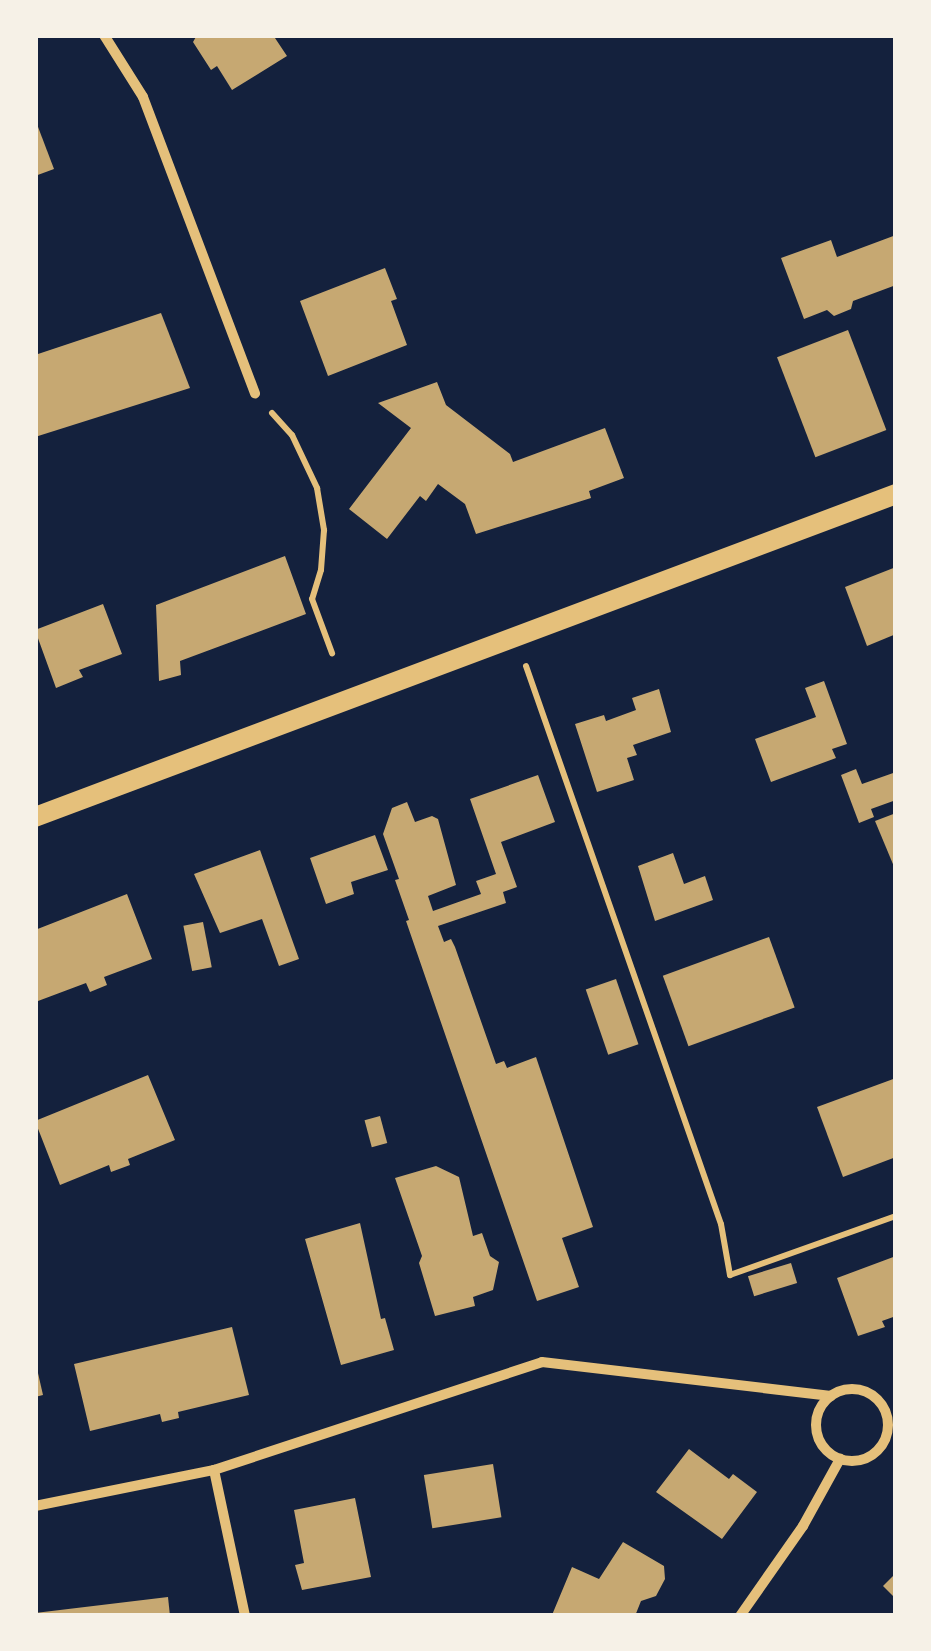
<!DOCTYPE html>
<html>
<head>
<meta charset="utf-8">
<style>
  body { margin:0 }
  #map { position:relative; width:931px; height:1651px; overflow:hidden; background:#14213d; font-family:Arial,sans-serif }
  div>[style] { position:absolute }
  .building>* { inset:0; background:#c6a872; transform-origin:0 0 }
  .path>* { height:6px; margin:-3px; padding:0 3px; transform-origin:3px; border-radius:3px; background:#e5c07b }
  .minor>* { height:10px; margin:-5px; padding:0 5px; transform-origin:5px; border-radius:5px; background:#e5c07b }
  .minor>.ring { margin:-5px; padding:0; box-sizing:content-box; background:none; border:10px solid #e5c07b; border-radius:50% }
  .secondary>* { height:20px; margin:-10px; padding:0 10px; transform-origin:10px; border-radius:10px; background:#e5c07b }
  span { translate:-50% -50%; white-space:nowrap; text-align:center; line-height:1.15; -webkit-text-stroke:9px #f6f1e7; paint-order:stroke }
  .frame { position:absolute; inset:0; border:38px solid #f6f1e7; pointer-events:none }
</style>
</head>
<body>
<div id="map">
  <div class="building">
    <i style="clip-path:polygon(197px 35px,273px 35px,287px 56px,232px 90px,217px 66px,211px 70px,193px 42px)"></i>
    <i style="clip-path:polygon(35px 119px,54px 169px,35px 176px)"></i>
    <i style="clip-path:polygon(896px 235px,896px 285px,853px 301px,851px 309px,834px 316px,827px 310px,804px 319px,781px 258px,831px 240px,837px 257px)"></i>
    <i style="clip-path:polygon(385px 268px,397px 299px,391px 301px,407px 345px,328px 376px,300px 301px)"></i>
    <i style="clip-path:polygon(161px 313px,190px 388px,35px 437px,35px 355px)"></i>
    <i style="left:848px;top:330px;width:107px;height:76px;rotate:69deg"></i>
    <i style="clip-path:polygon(437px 382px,446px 405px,510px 454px,513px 462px,605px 428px,624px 478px,589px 491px,591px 498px,476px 534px,465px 504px,438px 484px,426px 501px,420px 496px,387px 539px,349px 509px,411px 428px,378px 403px)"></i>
    <i style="clip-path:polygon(285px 556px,306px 614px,180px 661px,181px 675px,159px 681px,156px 605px)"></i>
    <i style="clip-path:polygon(896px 567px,896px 634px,867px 646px,845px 587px)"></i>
    <i style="clip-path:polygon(103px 604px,122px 654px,79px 670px,83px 677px,56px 688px,35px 630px)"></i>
    <i style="clip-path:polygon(824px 681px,847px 744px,832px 749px,836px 758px,771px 782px,755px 739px,816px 717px,805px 688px)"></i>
    <i style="clip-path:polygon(659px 689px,671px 732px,633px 745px,637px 755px,627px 758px,634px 780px,597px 792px,575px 724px,604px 715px,606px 721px,636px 710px,632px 698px)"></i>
    <i style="clip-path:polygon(856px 769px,862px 784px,896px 772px,896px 800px,871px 809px,874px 817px,859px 823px,841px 775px)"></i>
    <i style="clip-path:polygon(538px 775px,555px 822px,501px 842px,517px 887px,503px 892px,506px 903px,438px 926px,444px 942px,451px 939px,455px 947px,496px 1064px,504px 1061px,507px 1068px,536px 1057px,593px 1227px,562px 1238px,579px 1287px,537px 1301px,406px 921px,409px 920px,395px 880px,399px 879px,383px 834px,392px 808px,407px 802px,415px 822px,432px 816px,438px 819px,456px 885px,428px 896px,433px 911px,481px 894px,476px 881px,496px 874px,470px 799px)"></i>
    <i style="clip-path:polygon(896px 813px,896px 869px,895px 869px,875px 821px)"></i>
    <i style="clip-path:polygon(375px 835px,388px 870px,351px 882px,354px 894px,326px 904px,310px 858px)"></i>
    <i style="clip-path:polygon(260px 850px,299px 959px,279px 966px,262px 919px,220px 933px,194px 874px)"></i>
    <i style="clip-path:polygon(673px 853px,684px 884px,705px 876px,713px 900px,655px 921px,638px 866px)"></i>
    <i style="clip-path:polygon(127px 894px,152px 959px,104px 977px,107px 985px,90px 992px,86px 983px,38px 1001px,35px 930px)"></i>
    <i style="left:203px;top:922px;width:46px;height:20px;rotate:79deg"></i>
    <i style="left:769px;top:937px;width:75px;height:113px;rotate:70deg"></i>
    <i style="left:616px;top:979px;width:69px;height:32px;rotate:71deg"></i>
    <i style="clip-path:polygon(148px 1075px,175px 1140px,128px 1159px,130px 1165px,111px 1172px,109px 1165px,60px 1185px,35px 1121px)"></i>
    <i style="clip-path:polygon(896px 1078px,896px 1157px,843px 1177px,817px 1107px)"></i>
    <i style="left:380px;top:1116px;width:28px;height:16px;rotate:75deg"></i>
    <i style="clip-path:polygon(436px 1166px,459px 1177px,473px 1236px,482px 1233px,490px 1256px,499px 1262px,493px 1290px,473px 1297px,475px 1306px,435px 1316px,419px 1263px,422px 1256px,395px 1178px)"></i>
    <i style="clip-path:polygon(360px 1223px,381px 1319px,385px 1318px,394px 1350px,341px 1365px,305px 1239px)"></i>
    <i style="clip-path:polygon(896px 1256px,896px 1316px,882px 1321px,885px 1327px,858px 1336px,837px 1278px)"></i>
    <i style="left:791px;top:1263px;width:21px;height:45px;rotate:73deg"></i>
    <i style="clip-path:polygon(232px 1327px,249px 1395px,178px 1412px,179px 1418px,162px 1422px,160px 1414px,90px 1431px,74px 1364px)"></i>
    <i style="clip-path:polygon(35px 1360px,43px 1395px,35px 1397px)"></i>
    <i style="clip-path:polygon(689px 1449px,729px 1479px,733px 1474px,757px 1492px,722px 1539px,656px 1492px)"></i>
    <i style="left:493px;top:1464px;width:54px;height:70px;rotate:81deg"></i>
    <i style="clip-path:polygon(355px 1498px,371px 1577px,302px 1590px,295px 1565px,304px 1563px,294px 1510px)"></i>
    <i style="clip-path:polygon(623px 1542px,664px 1566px,665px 1579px,656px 1596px,641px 1601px,635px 1616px,552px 1615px,572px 1567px,599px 1579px)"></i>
    <i style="clip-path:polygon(896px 1573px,896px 1599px,883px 1586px)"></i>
    <i style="clip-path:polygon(168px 1597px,170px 1616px,35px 1616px,35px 1613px)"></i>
  </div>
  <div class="path">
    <i style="left:272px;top:413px;width:30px;rotate:48deg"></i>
    <i style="left:292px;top:435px;width:59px;rotate:64.7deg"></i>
    <i style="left:317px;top:488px;width:43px;rotate:80.5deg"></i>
    <i style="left:324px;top:530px;width:40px;rotate:94.3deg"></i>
    <i style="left:321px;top:570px;width:30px;rotate:107deg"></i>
    <i style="left:312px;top:599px;width:58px;rotate:69.7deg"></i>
    <i style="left:526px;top:666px;width:591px;rotate:70.74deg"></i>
    <i style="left:721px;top:1224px;width:52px;rotate:80deg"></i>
    <i style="left:730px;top:1275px;width:176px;rotate:-19.6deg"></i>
  </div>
  <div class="minor">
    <i style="left:104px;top:35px;width:73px;rotate:57.8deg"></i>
    <i style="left:143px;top:97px;width:317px;rotate:69.3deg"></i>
    <i class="ring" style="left:816px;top:1389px;width:62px;height:62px"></i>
    <i style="left:214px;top:1470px;width:149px;rotate:78deg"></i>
    <i style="left:35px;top:1506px;width:183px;rotate:-11.4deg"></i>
    <i style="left:214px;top:1470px;width:345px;rotate:-18.2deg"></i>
    <i style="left:542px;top:1362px;width:291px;rotate:6.7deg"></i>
    <i style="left:740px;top:1616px;width:110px;rotate:-55deg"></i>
    <i style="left:803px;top:1526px;width:77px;rotate:-61.1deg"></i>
  </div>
  <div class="secondary">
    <i style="left:35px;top:817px;width:920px;rotate:-20.56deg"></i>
  </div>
  <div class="frame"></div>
</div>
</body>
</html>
